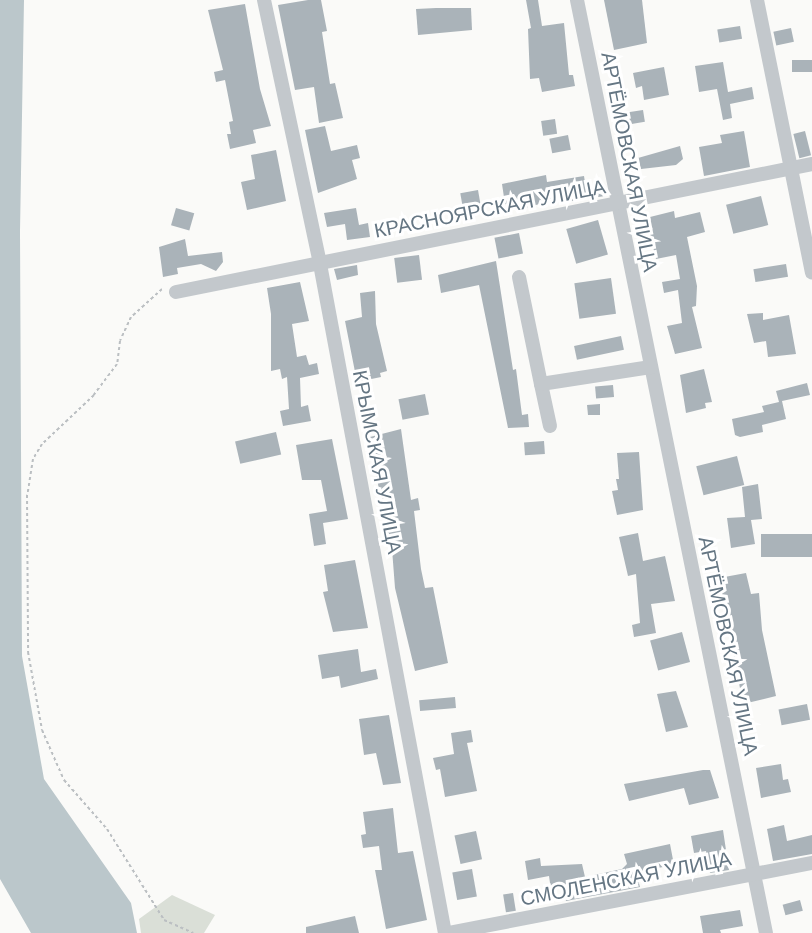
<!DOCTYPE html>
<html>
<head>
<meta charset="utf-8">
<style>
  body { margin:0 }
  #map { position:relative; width:812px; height:933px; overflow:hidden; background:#fafaf8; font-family:Arial,sans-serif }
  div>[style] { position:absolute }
  .green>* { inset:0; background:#dadfd7 }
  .water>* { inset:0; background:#bbc7cb }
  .building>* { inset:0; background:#aab3b9; transform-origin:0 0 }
  .path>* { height:2px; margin-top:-1px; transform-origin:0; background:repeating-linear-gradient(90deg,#bbbfc2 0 3px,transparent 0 6px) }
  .street>* { height:14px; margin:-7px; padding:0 7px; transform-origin:7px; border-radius:7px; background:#c3c8cc }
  span { translate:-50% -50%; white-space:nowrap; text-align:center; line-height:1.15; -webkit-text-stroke:6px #fff; paint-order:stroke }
  .street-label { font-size:20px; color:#657683 }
</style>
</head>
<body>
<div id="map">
  <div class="green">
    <i style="clip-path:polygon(172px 895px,215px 915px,204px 933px,141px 933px,139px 919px)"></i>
  </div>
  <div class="water">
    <i style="clip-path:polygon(0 0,24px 0,20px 231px,22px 656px,44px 779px,131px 903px,137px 933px,31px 933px,0 879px)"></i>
  </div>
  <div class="building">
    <i style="clip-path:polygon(308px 0,321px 0,327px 31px,322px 32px,330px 84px,335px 83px,343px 118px,319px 123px,314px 87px,295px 90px,278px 5px)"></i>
    <i style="clip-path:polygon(526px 0,538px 0,542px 26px,564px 23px,569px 75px,573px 75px,575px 86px,542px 92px,539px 78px,530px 79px,528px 29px,531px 28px)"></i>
    <i style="clip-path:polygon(604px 0,642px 0,647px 43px,614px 50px)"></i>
    <i style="clip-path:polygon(245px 4px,260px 89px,271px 126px,253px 130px,256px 143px,230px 149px,227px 134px,231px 134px,229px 122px,233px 121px,225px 80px,216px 82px,214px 72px,223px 70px,208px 10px)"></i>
    <i style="clip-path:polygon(436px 8px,471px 8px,472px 30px,418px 35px,416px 9px)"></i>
    <i style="left:740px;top:26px;width:13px;height:23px;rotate:81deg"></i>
    <i style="left:791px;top:28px;width:14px;height:18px;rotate:78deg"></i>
    <i style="left:812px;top:60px;width:12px;height:20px;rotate:90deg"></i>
    <i style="clip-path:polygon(723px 62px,728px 92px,752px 87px,754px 99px,730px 104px,732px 118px,723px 120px,717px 89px,699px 92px,695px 66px)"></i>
    <i style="clip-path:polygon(664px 67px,669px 95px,644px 100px,642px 86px,636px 88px,633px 73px)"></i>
    <i style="left:643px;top:110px;width:12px;height:15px;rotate:81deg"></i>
    <i style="left:555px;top:119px;width:15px;height:14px;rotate:82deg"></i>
    <i style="clip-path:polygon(325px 126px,331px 151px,357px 145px,360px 158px,352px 160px,357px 179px,318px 193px,305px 130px)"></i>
    <i style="clip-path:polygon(744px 131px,750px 167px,704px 176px,699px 147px,722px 143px,720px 135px)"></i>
    <i style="left:805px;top:131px;width:25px;height:12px;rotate:76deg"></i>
    <i style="left:568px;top:135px;width:15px;height:19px;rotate:79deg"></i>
    <i style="clip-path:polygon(680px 146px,683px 159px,676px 165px,641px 169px,638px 158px)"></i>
    <i style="clip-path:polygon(276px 150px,286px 201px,247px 210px,241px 182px,255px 179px,251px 155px)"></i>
    <i style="clip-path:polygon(546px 175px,547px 182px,584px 176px,586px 189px,605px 196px,565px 202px,565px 197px,525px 208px,505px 204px,502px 184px)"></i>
    <i style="left:478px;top:190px;width:17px;height:18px;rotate:80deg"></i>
    <i style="left:761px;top:196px;width:30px;height:36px;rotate:76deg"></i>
    <i style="left:176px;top:208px;width:19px;height:18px;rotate:16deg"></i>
    <i style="clip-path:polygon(356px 208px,359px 225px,368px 223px,370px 237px,347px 240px,345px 224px,327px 227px,324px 213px)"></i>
    <i style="clip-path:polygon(674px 211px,675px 218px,700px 212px,705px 232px,687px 237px,697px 286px,696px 306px,692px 307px,702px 348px,675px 354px,667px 326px,682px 323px,678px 290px,664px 293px,662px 282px,680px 279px,676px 255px,656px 259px,646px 218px)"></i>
    <i style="left:598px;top:220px;width:36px;height:33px;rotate:74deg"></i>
    <i style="left:519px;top:233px;width:21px;height:25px;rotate:79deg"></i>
    <i style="clip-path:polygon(185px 239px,188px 256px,222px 252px,223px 262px,216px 271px,201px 264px,177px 268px,178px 274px,163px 277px,159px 247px)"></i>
    <i style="left:419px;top:255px;width:25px;height:25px;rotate:83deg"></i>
    <i style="clip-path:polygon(496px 261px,513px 370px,516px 369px,522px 415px,528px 414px,529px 427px,508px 428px,479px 285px,441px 293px,438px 275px)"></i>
    <i style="left:786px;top:264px;width:13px;height:33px;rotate:81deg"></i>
    <i style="clip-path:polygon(357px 265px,358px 275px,337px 280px,334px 269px)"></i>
    <i style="left:611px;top:278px;width:36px;height:37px;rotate:82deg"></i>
    <i style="clip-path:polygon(300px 282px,309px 321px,292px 324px,297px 357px,306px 355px,309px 365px,317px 363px,319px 374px,300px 378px,301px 407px,308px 405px,311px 421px,283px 426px,280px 411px,289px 409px,287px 377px,282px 379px,280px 369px,271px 371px,271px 314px,267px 288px)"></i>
    <i style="clip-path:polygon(375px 291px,376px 324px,387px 371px,380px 373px,381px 377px,357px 382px,345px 321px,362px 317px,360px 293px)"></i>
    <i style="clip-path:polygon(763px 313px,763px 320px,789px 315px,796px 354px,768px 357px,766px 341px,754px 343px,747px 314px)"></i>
    <i style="left:621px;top:336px;width:14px;height:48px;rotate:78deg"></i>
    <i style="clip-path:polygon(704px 369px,712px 402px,705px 403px,706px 408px,686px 413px,680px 375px)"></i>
    <i style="clip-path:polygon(807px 383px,810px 395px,782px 401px,786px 419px,762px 425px,763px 432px,740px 437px,735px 435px,732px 419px,764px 412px,762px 406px,779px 402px,776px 391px)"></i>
    <i style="left:613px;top:385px;width:12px;height:18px;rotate:85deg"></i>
    <i style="left:425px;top:394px;width:21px;height:27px;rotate:79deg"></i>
    <i style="clip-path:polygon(600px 404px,600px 415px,588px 415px,587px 405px)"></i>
    <i style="clip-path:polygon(401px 429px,411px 500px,418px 498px,420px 510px,414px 511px,421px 569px,425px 588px,433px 587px,448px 663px,415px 671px,395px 588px,391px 536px,387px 537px,370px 437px)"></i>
    <i style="left:276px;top:432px;width:23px;height:42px;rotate:77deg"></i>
    <i style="clip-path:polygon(332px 439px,348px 519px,323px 523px,326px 544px,314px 546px,309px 514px,327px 511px,321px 480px,302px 480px,296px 445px)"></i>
    <i style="left:544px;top:441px;width:13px;height:20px;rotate:86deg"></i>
    <i style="clip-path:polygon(639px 452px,643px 510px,617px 515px,612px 491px,618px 490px,616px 479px,619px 479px,617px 453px)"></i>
    <i style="left:737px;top:456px;width:30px;height:42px;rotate:76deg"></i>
    <i style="clip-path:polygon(758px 484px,762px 519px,751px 520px,755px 544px,731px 548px,727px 518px,745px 517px,742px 487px)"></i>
    <i style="clip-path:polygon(638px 533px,643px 561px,665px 556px,675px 601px,651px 604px,656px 633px,634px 637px,632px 625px,640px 623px,636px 574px,628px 576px,619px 537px)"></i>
    <i style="left:812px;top:534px;width:23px;height:51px;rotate:90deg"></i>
    <i style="clip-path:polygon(355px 560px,368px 628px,333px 632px,323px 592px,328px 591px,324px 565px)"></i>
    <i style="clip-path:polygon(746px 573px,751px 594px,759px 593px,762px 630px,776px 696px,743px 704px,719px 578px)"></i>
    <i style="left:682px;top:632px;width:31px;height:33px;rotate:75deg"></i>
    <i style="clip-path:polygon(358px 649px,361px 672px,376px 669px,378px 679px,341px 688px,339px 676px,322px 679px,318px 655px)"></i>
    <i style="clip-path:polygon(676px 691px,688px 727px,666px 732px,657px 694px)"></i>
    <i style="left:455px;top:697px;width:11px;height:36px;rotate:85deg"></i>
    <i style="left:807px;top:704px;width:16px;height:29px;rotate:79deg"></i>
    <i style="clip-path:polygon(389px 715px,401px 783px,383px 785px,376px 753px,364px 755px,359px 719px)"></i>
    <i style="clip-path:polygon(471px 730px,473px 742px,467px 743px,477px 791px,445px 797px,440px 769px,436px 770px,433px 758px,454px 754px,451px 733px)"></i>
    <i style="clip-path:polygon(781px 764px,783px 780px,788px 779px,791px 792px,761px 798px,756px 768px)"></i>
    <i style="clip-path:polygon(703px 770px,710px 770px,719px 798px,689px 805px,684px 788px,629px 801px,624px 784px)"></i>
    <i style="clip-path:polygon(393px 808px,398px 853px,413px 851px,427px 920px,386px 929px,375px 870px,382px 870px,379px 846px,363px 848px,361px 835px,366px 834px,363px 812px)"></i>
    <i style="clip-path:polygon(784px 825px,787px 841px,812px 835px,812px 854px,773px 861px,767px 829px)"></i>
    <i style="clip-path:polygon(723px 830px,729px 870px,710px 873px,706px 851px,694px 853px,691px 836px)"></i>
    <i style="left:476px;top:831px;width:29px;height:22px;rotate:78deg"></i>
    <i style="clip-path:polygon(670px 844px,674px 865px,636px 872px,640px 887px,566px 901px,563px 887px,551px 890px,549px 876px,528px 880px,525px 861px,540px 858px,541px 866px,582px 864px,585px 877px,622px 869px,627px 864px,624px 854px)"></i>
    <i style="left:472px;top:869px;width:28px;height:20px;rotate:80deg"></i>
    <i style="left:513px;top:893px;width:18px;height:10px;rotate:81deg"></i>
    <i style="left:800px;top:900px;width:11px;height:18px;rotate:75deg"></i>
    <i style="clip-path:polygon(740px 910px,743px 926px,720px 930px,721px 933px,703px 933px,700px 916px)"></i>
    <i style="clip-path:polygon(355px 916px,359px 933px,306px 933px,306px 927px)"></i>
  </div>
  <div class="path">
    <i style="left:162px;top:289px;width:42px;rotate:137.9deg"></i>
    <i style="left:131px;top:317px;width:26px;rotate:115deg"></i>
    <i style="left:120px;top:341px;width:23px;rotate:97deg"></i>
    <i style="left:117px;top:364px;width:39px;rotate:127deg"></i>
    <i style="left:94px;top:395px;width:71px;rotate:136.7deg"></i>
    <i style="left:42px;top:444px;width:17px;rotate:121deg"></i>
    <i style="left:33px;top:459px;width:36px;rotate:99deg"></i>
    <i style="left:27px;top:495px;width:157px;rotate:89.6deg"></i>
    <i style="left:28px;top:652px;width:79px;rotate:79.8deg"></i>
    <i style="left:42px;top:730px;width:55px;rotate:66.3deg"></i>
    <i style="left:64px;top:780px;width:65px;rotate:48.7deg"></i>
    <i style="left:107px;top:829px;width:107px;rotate:57.9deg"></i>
    <i style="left:164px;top:920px;width:32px;rotate:24deg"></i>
  </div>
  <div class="street">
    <i style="left:264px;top:0;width:270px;rotate:78deg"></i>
    <i style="left:320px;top:264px;width:681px;rotate:79.42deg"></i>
    <i style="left:577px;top:0;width:952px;rotate:78.55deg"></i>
    <i style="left:757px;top:0;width:278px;rotate:78.6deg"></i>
    <i style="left:519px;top:277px;width:109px;rotate:78.4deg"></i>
    <i style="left:176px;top:292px;width:649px;rotate:-11.38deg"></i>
    <i style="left:550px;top:426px;width:43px;rotate:-102.1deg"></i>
    <i style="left:541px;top:384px;width:111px;rotate:-8.8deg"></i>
    <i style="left:448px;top:933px;width:371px;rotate:-10.9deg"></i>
  </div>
  <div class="street-label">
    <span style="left:629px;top:162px;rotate:79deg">АРТЁМОВСКАЯ УЛИЦА</span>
    <span style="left:490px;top:209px;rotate:-11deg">КРАСНОЯРСКАЯ УЛИЦА</span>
    <span style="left:377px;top:462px;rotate:79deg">КРЫМСКАЯ УЛИЦА</span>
    <span style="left:728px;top:646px;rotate:78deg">АРТЁМОВСКАЯ УЛИЦА</span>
    <span style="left:626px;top:879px;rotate:-11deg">СМОЛЕНСКАЯ УЛИЦА</span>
  </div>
</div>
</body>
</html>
